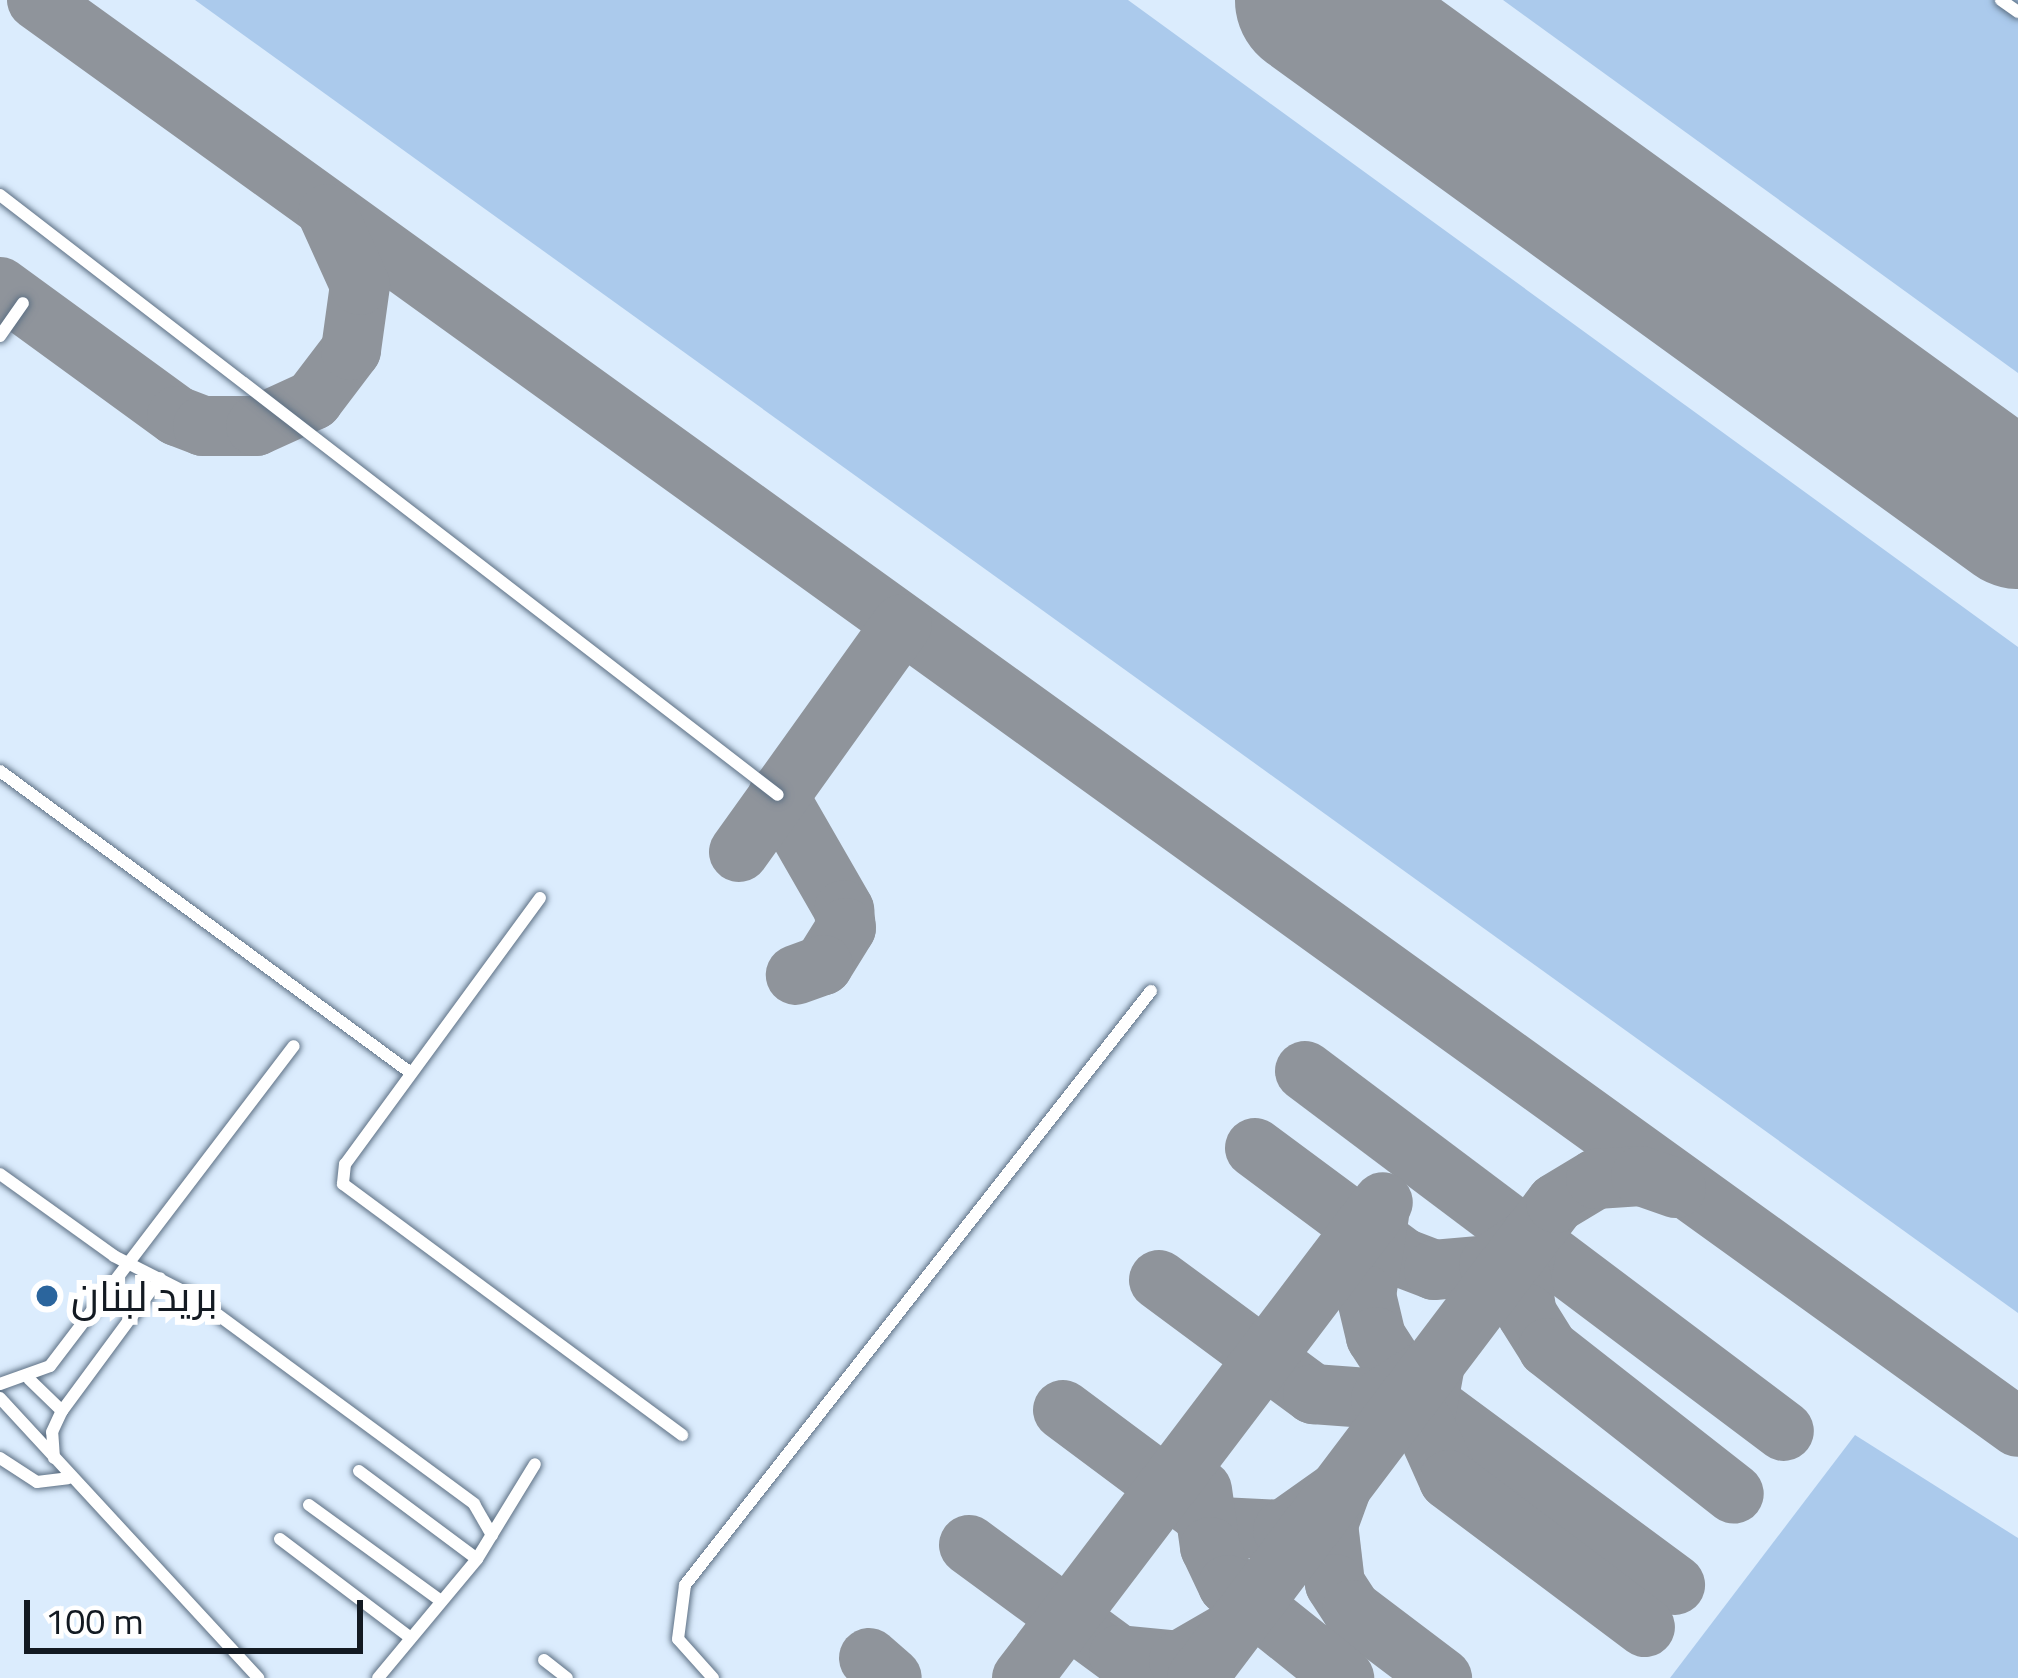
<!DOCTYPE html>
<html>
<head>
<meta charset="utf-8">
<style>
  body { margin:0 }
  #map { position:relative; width:2018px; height:1678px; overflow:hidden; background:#f3f7fc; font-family:Georgia,Cairo,serif }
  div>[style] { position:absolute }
  .built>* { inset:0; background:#dbecfd; transform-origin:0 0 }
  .green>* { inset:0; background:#abcaec }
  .taxiway>* { height:60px; margin:-30px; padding:0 30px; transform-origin:30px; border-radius:30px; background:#8f949b }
  .runway>* { height:153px; margin:-76.5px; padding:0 76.5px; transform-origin:76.5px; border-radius:76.5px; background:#8f949b }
  .roads { filter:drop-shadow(0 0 3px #5d7084) drop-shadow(0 0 3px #5d7084) }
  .lane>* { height:12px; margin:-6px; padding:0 6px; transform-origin:6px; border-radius:6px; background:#fff }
  .dots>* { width:33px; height:33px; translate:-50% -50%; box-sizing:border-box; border:6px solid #fff; border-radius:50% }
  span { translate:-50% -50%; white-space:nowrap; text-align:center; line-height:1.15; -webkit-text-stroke:12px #fff; paint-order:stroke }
  .poi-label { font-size:42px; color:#131a22 }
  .left { translate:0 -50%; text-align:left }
  .scale { position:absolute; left:24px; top:1600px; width:339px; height:54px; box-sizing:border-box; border:6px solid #131a22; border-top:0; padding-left:15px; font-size:36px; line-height:42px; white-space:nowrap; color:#131a22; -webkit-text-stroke:9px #fff; paint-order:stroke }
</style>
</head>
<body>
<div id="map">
  <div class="built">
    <i style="left:0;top:0;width:2018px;height:1678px"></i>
  </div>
  <div class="green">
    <i style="clip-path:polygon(195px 0,1128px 0,2018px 647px,2018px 1313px)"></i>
    <i style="clip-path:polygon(1503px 0,2018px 0,2018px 373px)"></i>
    <i style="clip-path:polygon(1855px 1435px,2018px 1538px,2018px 1678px,1670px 1678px)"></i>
  </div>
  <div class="taxiway">
    <i style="left:37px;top:0;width:2441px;rotate:35.77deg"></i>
    <i style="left:0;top:287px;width:219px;rotate:36.1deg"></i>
    <i style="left:177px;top:416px;width:28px;rotate:21deg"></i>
    <i style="left:203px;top:426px;width:53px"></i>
    <i style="left:256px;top:426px;width:63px;rotate:-24.5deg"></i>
    <i style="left:313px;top:400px;width:63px;rotate:-52.8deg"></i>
    <i style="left:351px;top:350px;width:66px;rotate:-82.1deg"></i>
    <i style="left:360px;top:285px;width:78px;rotate:-114.3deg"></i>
    <i style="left:778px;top:795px;width:133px;rotate:60.1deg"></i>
    <i style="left:844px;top:910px;width:18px;rotate:84deg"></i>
    <i style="left:846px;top:928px;width:44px;rotate:121.9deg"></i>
    <i style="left:823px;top:965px;width:29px;rotate:160deg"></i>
    <i style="left:739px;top:852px;width:280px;rotate:-54.4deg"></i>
    <i style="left:1305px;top:1071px;width:599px;rotate:36.93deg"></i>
    <i style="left:1255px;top:1148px;width:184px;rotate:36.6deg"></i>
    <i style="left:1403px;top:1258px;width:33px;rotate:21deg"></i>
    <i style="left:1434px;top:1270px;width:55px;rotate:-5.2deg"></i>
    <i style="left:1489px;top:1265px;width:48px;rotate:-34deg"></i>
    <i style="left:1529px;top:1238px;width:40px;rotate:102deg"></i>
    <i style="left:1521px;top:1277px;width:37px;rotate:81deg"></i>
    <i style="left:1527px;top:1314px;width:40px;rotate:58deg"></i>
    <i style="left:1548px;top:1348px;width:236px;rotate:38.1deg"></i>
    <i style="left:1379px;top:1215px;width:81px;rotate:99.2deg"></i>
    <i style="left:1366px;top:1295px;width:43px;rotate:76.6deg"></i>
    <i style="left:1376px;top:1337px;width:61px;rotate:57.1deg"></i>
    <i style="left:1409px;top:1388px;width:331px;rotate:36.5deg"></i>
    <i style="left:1159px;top:1280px;width:192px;rotate:36.5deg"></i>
    <i style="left:1313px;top:1394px;width:68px;rotate:4.2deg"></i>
    <i style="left:1381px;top:1399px;width:64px;rotate:-32.9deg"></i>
    <i style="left:1435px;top:1364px;width:61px;rotate:100.4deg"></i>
    <i style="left:1424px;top:1424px;width:61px;rotate:65.9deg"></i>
    <i style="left:1449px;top:1480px;width:245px;rotate:36.9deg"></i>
    <i style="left:1063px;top:1410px;width:196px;rotate:36.7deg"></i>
    <i style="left:1220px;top:1527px;width:63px;rotate:2.7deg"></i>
    <i style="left:1283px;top:1530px;width:71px;rotate:-35.3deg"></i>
    <i style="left:1341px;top:1489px;width:37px;rotate:110deg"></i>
    <i style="left:1328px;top:1524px;width:60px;rotate:83.3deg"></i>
    <i style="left:1335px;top:1584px;width:31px;rotate:57deg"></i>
    <i style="left:1352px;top:1610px;width:113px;rotate:37.1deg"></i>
    <i style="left:1202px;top:1490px;width:58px;rotate:82deg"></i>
    <i style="left:1210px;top:1547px;width:42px;rotate:64.7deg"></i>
    <i style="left:1228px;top:1585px;width:149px;rotate:38.7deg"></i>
    <i style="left:969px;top:1545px;width:186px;rotate:36.3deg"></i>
    <i style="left:1119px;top:1655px;width:60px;rotate:5.7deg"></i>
    <i style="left:1179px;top:1661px;width:58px;rotate:-30.1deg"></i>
    <i style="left:869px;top:1658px;width:30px;rotate:41deg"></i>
    <i style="left:1022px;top:1678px;width:597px;rotate:-52.82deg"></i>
    <i style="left:1197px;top:1678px;width:595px;rotate:-52.92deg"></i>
    <i style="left:1556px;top:1203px;width:47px;rotate:-31deg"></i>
    <i style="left:1596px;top:1179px;width:45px;rotate:-3.8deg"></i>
    <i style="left:1641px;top:1176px;width:37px;rotate:19deg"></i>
  </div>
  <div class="runway">
    <i style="left:1311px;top:0;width:873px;rotate:35.91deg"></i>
  </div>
  <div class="roads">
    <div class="lane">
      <i style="left:2001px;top:0;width:21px;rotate:35deg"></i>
      <i style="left:0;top:195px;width:982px;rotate:37.64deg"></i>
      <i style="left:0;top:336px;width:40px;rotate:-55.1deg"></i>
      <i style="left:0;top:771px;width:510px;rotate:36.31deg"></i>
      <i style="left:540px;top:898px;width:330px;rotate:126.2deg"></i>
      <i style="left:345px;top:1164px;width:20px;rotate:96deg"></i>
      <i style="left:343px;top:1184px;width:422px;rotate:36.5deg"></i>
      <i style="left:0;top:1174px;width:140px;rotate:35.7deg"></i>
      <i style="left:114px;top:1256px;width:86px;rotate:26.9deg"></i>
      <i style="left:191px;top:1295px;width:352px;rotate:36.4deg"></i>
      <i style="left:474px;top:1504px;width:36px;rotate:60deg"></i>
      <i style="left:29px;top:1379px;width:46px;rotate:44.1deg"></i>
      <i style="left:0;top:1384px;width:53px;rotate:-19.8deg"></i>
      <i style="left:50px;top:1366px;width:402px;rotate:-52.7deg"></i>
      <i style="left:0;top:1398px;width:381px;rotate:47.3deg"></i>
      <i style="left:0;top:1458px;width:44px;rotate:33deg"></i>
      <i style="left:37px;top:1482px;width:31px;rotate:-7deg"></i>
      <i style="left:54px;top:1458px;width:26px;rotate:-94deg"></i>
      <i style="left:52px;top:1432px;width:23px;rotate:-65deg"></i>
      <i style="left:62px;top:1411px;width:165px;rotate:-53.6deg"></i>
      <i style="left:359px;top:1471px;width:147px;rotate:36.7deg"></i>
      <i style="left:309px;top:1505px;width:163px;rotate:36deg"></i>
      <i style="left:280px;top:1539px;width:164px;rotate:37.1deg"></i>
      <i style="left:544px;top:1660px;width:29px;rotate:38deg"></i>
      <i style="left:378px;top:1678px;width:155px;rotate:-50.2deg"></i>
      <i style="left:477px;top:1559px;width:111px;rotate:-58.6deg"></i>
      <i style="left:713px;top:1678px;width:52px;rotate:-131.9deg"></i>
      <i style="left:678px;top:1639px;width:54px;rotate:-82.6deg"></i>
      <i style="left:685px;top:1585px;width:755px;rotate:-51.89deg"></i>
    </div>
  </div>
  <div class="dots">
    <i style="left:47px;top:1296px;background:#2b659d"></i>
  </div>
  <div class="poi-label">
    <span class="left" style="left:71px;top:1296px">بريد لبنان</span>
  </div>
  <div class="scale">100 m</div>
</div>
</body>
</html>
